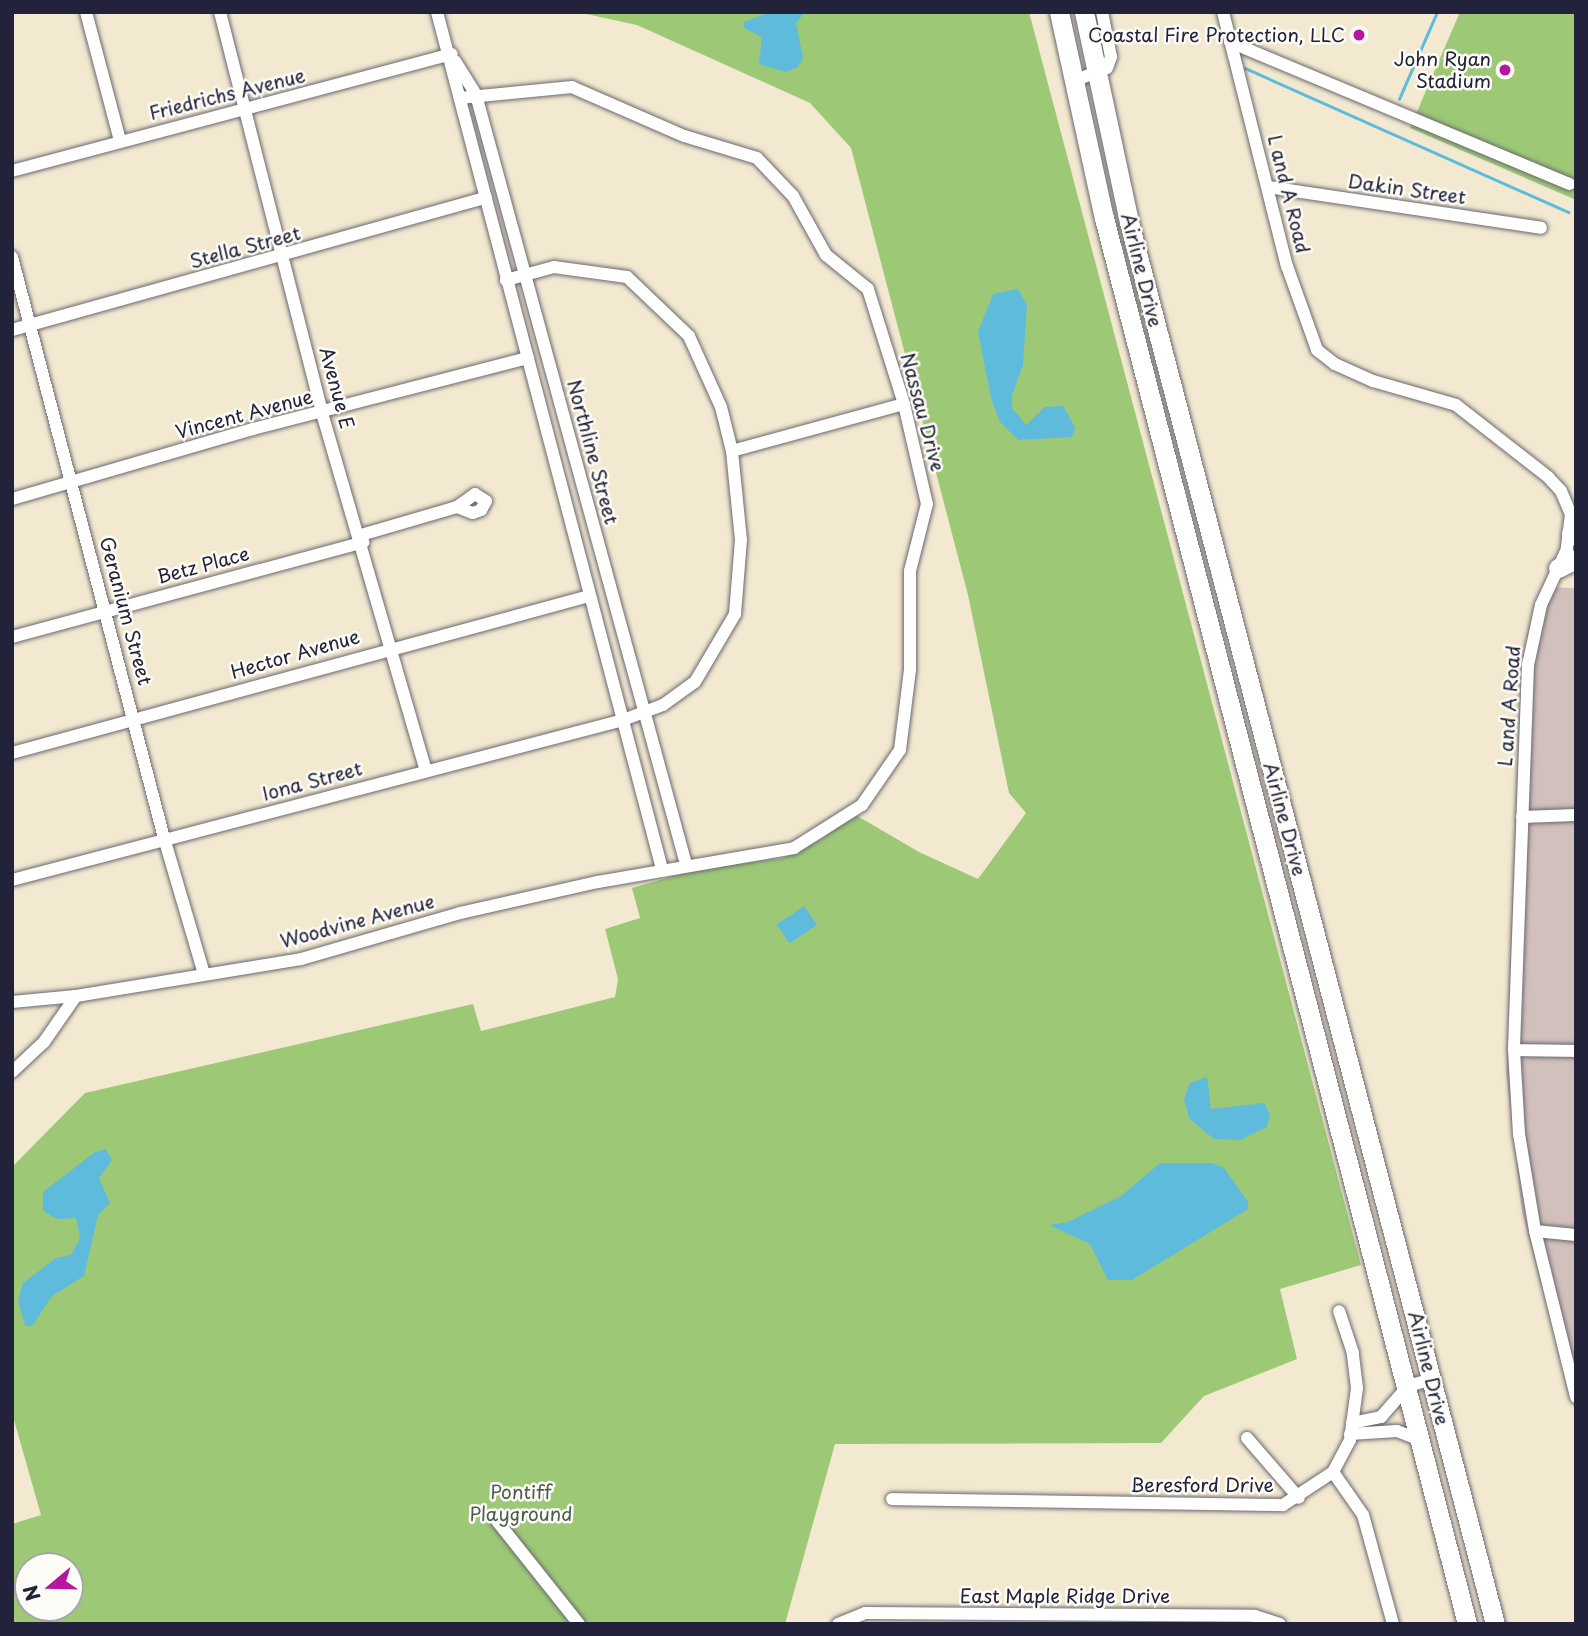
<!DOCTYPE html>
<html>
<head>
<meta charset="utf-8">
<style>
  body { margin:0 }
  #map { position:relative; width:1588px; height:1636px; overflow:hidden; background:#f3e9d1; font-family:"Playpen Sans",sans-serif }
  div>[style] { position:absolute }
  .industrial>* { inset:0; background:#d1c0bc }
  .green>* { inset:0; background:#9dc977 }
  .water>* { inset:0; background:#5ebbdc; transform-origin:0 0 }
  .stream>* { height:2.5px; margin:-1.25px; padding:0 1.25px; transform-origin:1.25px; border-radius:1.25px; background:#5ebbdc }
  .roads { filter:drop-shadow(0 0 2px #6b6870) drop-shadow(0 0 2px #6b6870) }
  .minor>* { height:12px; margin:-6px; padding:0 6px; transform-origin:6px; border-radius:6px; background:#fff }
  .highway>* { height:19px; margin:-9.5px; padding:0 9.5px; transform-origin:9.5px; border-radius:9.5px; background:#fff }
  .dots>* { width:19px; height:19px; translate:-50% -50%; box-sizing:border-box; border:4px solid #fdfcf7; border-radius:50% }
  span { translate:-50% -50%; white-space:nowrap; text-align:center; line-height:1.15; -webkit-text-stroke:5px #fdfcf7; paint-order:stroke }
  .poi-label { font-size:19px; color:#22223b }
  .right { translate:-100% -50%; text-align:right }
  .street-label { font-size:19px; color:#22223b }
  .park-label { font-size:19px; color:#4d5c50 }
  .frame { position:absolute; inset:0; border:14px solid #22223b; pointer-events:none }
  .north { position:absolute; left:14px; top:1552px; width:70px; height:70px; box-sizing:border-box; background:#fdfcf7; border:2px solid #a5a5ac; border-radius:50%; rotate:251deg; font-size:19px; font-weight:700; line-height:28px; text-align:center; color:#22223b }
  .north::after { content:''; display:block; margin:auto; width:24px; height:32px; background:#b5179e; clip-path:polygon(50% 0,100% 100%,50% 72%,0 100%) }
</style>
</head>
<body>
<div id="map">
  <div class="industrial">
    <i style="clip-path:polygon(1544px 587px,1576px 588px,1576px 1416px,1522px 1212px,1506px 1073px,1521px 670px,1529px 626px)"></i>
  </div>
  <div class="green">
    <i style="clip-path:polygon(evenodd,546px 12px,1029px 12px,1361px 1265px,1280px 1289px,1297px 1359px,1204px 1396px,1161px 1443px,835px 1444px,785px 1624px,12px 1624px,12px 1524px,41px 1515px,12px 1413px,12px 1167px,85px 1093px,473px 1004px,481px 1031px,615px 997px,618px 979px,605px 929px,640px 918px,632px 888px,699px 869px,783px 858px,822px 839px,854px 814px,919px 852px,978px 879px,1026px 813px,1009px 793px,968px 595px,851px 148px,810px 103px,637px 25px,586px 14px,546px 12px,28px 1566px,70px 1566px,70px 1608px,28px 1608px,28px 1566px)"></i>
    <i style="clip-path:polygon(1460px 12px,1576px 12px,1576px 200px,1410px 128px)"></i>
  </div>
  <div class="water">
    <i style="clip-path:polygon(770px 12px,805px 12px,796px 23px,803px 58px,798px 67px,786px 72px,759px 64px,762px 37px,744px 28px,744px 22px)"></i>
    <i style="clip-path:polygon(1018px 289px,1027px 305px,1023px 365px,1012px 395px,1012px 408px,1026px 425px,1045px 407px,1063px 406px,1075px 427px,1072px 437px,1018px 440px,1000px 422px,991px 398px,978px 332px,993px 294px)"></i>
    <i style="left:804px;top:906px;width:23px;height:33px;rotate:56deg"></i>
    <i style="clip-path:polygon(1207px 1077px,1211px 1109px,1264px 1103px,1270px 1115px,1267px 1127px,1240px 1140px,1215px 1139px,1206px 1133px,1189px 1118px,1184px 1099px,1190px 1083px)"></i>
    <i style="clip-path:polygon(106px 1149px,112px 1160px,99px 1178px,110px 1203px,98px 1215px,84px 1276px,52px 1296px,32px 1326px,25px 1326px,18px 1300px,23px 1283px,56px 1258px,71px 1255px,80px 1238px,76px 1218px,57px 1219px,43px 1211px,43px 1192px,95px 1152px)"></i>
    <i style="clip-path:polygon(1160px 1163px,1212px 1163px,1224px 1168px,1248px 1202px,1248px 1209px,1132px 1280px,1108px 1280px,1090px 1244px,1049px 1225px,1068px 1222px,1121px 1196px)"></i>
  </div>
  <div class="stream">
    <i style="left:1245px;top:68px;width:354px;rotate:24deg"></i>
    <i style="left:1399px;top:99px;width:95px;rotate:-66.4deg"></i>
  </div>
  <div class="roads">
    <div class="minor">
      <i style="left:86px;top:12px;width:133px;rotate:75.2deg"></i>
      <i style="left:220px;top:12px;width:414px;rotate:75.7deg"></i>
      <i style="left:322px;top:413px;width:373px;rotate:73.8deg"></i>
      <i style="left:437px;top:12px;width:886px;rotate:75.29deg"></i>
      <i style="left:1223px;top:12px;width:262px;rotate:75.9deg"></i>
      <i style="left:1287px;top:266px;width:89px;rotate:70.3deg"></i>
      <i style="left:1317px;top:350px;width:23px;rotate:38deg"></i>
      <i style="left:1335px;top:364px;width:42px;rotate:24.1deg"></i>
      <i style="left:1373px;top:381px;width:86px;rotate:16.1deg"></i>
      <i style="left:1456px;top:405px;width:117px;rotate:38deg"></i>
      <i style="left:1548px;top:477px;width:19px;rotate:47deg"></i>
      <i style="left:1561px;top:491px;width:25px;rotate:67deg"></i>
      <i style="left:1571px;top:514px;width:35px;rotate:97deg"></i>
      <i style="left:1567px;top:549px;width:62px;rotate:114.9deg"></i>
      <i style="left:1541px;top:605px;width:61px;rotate:102.2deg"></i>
      <i style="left:1528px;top:665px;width:385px;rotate:92.1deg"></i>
      <i style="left:1514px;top:1050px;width:84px;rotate:86.6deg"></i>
      <i style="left:1519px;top:1134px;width:98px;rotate:80.6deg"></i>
      <i style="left:1535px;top:1231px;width:171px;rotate:76.1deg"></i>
      <i style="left:1230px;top:42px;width:368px;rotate:22.7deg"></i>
      <i style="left:455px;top:61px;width:40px;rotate:58deg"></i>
      <i style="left:476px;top:95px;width:797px;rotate:74.73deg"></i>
      <i style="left:1074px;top:81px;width:35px;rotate:-22deg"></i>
      <i style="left:1107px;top:68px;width:12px;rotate:-70deg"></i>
      <i style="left:1111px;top:57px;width:46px;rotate:-101.3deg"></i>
      <i style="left:12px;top:171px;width:455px;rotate:-14.9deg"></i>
      <i style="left:1268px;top:187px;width:276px;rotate:8.5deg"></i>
      <i style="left:12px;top:257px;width:601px;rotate:75.34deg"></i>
      <i style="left:164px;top:838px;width:142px;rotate:73.6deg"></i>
      <i style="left:12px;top:330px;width:492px;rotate:-15.6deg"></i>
      <i style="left:732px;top:451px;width:178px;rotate:-15.3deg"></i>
      <i style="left:12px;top:499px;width:251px;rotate:-16.2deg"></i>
      <i style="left:253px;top:429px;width:284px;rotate:-14.5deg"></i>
      <i style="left:361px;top:535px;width:100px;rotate:-16.3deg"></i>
      <i style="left:457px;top:507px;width:17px;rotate:21deg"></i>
      <i style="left:473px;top:513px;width:9px;rotate:-21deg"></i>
      <i style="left:481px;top:510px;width:10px;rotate:-61deg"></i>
      <i style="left:486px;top:501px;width:13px;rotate:-148deg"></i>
      <i style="left:475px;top:494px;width:22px;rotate:144deg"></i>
      <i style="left:12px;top:637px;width:364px;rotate:-15.1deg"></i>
      <i style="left:12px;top:753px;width:598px;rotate:-15.22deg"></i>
      <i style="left:1522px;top:817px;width:54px;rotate:-2.1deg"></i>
      <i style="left:12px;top:880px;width:632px;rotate:-14.67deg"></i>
      <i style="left:623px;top:720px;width:43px;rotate:-20.6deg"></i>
      <i style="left:663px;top:705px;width:39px;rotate:-36deg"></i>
      <i style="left:695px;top:682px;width:79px;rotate:-59.5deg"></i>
      <i style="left:735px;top:614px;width:74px;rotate:-85.4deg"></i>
      <i style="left:741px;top:540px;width:89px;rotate:-95.8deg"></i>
      <i style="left:732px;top:451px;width:45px;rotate:-104deg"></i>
      <i style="left:721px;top:407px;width:78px;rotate:-114.3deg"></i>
      <i style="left:689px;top:336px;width:86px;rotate:-136.4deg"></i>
      <i style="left:627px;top:277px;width:74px;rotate:-172.2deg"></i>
      <i style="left:554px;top:267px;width:50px;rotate:164.8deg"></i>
      <i style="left:12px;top:1002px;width:64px;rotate:-5.4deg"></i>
      <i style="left:1514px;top:1050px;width:62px;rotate:0.9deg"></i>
      <i style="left:12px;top:1072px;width:44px;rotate:-43.2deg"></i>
      <i style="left:44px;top:1042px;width:56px;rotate:-55.2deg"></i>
      <i style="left:76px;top:996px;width:228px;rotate:-9.3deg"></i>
      <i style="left:301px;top:959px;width:166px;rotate:-16.1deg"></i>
      <i style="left:460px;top:913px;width:141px;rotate:-12.7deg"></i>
      <i style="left:598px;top:882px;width:199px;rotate:-9.8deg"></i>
      <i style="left:794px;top:848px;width:80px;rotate:-32.3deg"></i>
      <i style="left:862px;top:805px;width:67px;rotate:-55.4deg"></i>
      <i style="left:900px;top:750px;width:81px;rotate:-82.9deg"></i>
      <i style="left:910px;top:670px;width:99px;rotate:-90deg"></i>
      <i style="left:910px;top:571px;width:69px;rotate:-75.8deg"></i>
      <i style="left:927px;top:504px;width:103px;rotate:-103deg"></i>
      <i style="left:904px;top:404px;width:121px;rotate:-107.4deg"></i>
      <i style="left:868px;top:289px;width:54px;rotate:-141deg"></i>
      <i style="left:826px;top:255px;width:68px;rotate:-119.2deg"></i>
      <i style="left:793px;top:196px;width:52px;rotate:-133.5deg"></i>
      <i style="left:757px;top:158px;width:76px;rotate:-163.2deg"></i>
      <i style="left:684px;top:136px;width:122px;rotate:-156.4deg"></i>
      <i style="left:572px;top:87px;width:113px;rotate:174.4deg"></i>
      <i style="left:1535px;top:1231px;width:41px;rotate:5.6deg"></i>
      <i style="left:1352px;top:1423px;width:30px;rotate:-12deg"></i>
      <i style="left:1381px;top:1417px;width:41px;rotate:-48.9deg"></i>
      <i style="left:1408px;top:1386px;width:25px;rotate:-16deg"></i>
      <i style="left:1350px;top:1434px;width:47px;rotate:-3.7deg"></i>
      <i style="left:1397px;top:1431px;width:26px;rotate:21deg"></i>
      <i style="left:1247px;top:1438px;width:79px;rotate:49.1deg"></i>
      <i style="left:1333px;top:1472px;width:52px;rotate:55.1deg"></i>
      <i style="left:1363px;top:1515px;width:113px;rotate:74.6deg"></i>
      <i style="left:892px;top:1499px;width:391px;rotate:0.9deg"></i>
      <i style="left:1283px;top:1505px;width:60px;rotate:-33.4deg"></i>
      <i style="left:1333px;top:1472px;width:36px;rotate:-62deg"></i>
      <i style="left:1350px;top:1440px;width:52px;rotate:-82.3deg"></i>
      <i style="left:1357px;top:1388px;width:35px;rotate:-97deg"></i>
      <i style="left:1353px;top:1353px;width:44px;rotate:-108.4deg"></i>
      <i style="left:497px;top:1521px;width:132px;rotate:51.5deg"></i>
      <i style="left:838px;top:1624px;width:29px;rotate:-22deg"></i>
      <i style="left:865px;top:1613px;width:390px;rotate:0.4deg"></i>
      <i style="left:1255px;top:1616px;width:26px;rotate:18deg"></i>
    </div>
    <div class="highway">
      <i style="left:1059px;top:12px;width:211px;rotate:77.7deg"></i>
      <i style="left:1104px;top:218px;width:1452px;rotate:75.52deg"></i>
      <i style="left:1084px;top:12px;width:215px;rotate:77.9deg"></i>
      <i style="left:1129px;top:222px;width:1449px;rotate:75.37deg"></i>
      <i style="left:1571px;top:533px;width:6px;rotate:31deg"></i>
      <i style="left:1558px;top:568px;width:20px;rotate:-27deg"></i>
    </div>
  </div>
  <div class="dots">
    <i style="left:1359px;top:35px;background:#b5179e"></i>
    <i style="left:1505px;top:70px;background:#b5179e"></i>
  </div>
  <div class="poi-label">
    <span class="right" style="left:1345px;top:35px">Coastal Fire Protection, LLC</span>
    <span class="right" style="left:1491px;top:70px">John Ryan<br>Stadium</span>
  </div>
  <div class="street-label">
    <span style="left:227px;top:94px;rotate:-14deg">Friedrichs Avenue</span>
    <span style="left:1407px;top:189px;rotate:8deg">Dakin Street</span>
    <span style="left:1289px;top:194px;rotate:76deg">L and A Road</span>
    <span style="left:245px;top:247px;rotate:-15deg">Stella Street</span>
    <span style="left:1142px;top:270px;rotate:76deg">Airline Drive</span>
    <span style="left:337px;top:388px;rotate:75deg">Avenue E</span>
    <span style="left:923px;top:412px;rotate:75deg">Nassau Drive</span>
    <span style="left:244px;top:414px;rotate:-15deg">Vincent Avenue</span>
    <span style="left:593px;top:452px;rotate:75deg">Northline Street</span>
    <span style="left:203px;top:565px;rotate:-15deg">Betz Place</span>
    <span style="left:126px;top:611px;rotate:75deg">Geranium Street</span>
    <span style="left:295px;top:654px;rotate:-16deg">Hector Avenue</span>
    <span style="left:1509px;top:706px;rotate:-86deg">L and A Road</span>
    <span style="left:312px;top:781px;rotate:-15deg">Iona Street</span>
    <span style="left:1285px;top:819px;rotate:75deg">Airline Drive</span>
    <span style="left:357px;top:921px;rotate:-15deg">Woodvine Avenue</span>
    <span style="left:1429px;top:1368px;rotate:76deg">Airline Drive</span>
    <span style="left:1202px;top:1485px">Beresford Drive</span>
    <span style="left:1065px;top:1596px">East Maple Ridge Drive</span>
  </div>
  <div class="park-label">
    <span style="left:521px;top:1503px">Pontiff<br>Playground</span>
  </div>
  <div class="frame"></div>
  <div class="north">N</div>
</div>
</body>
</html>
